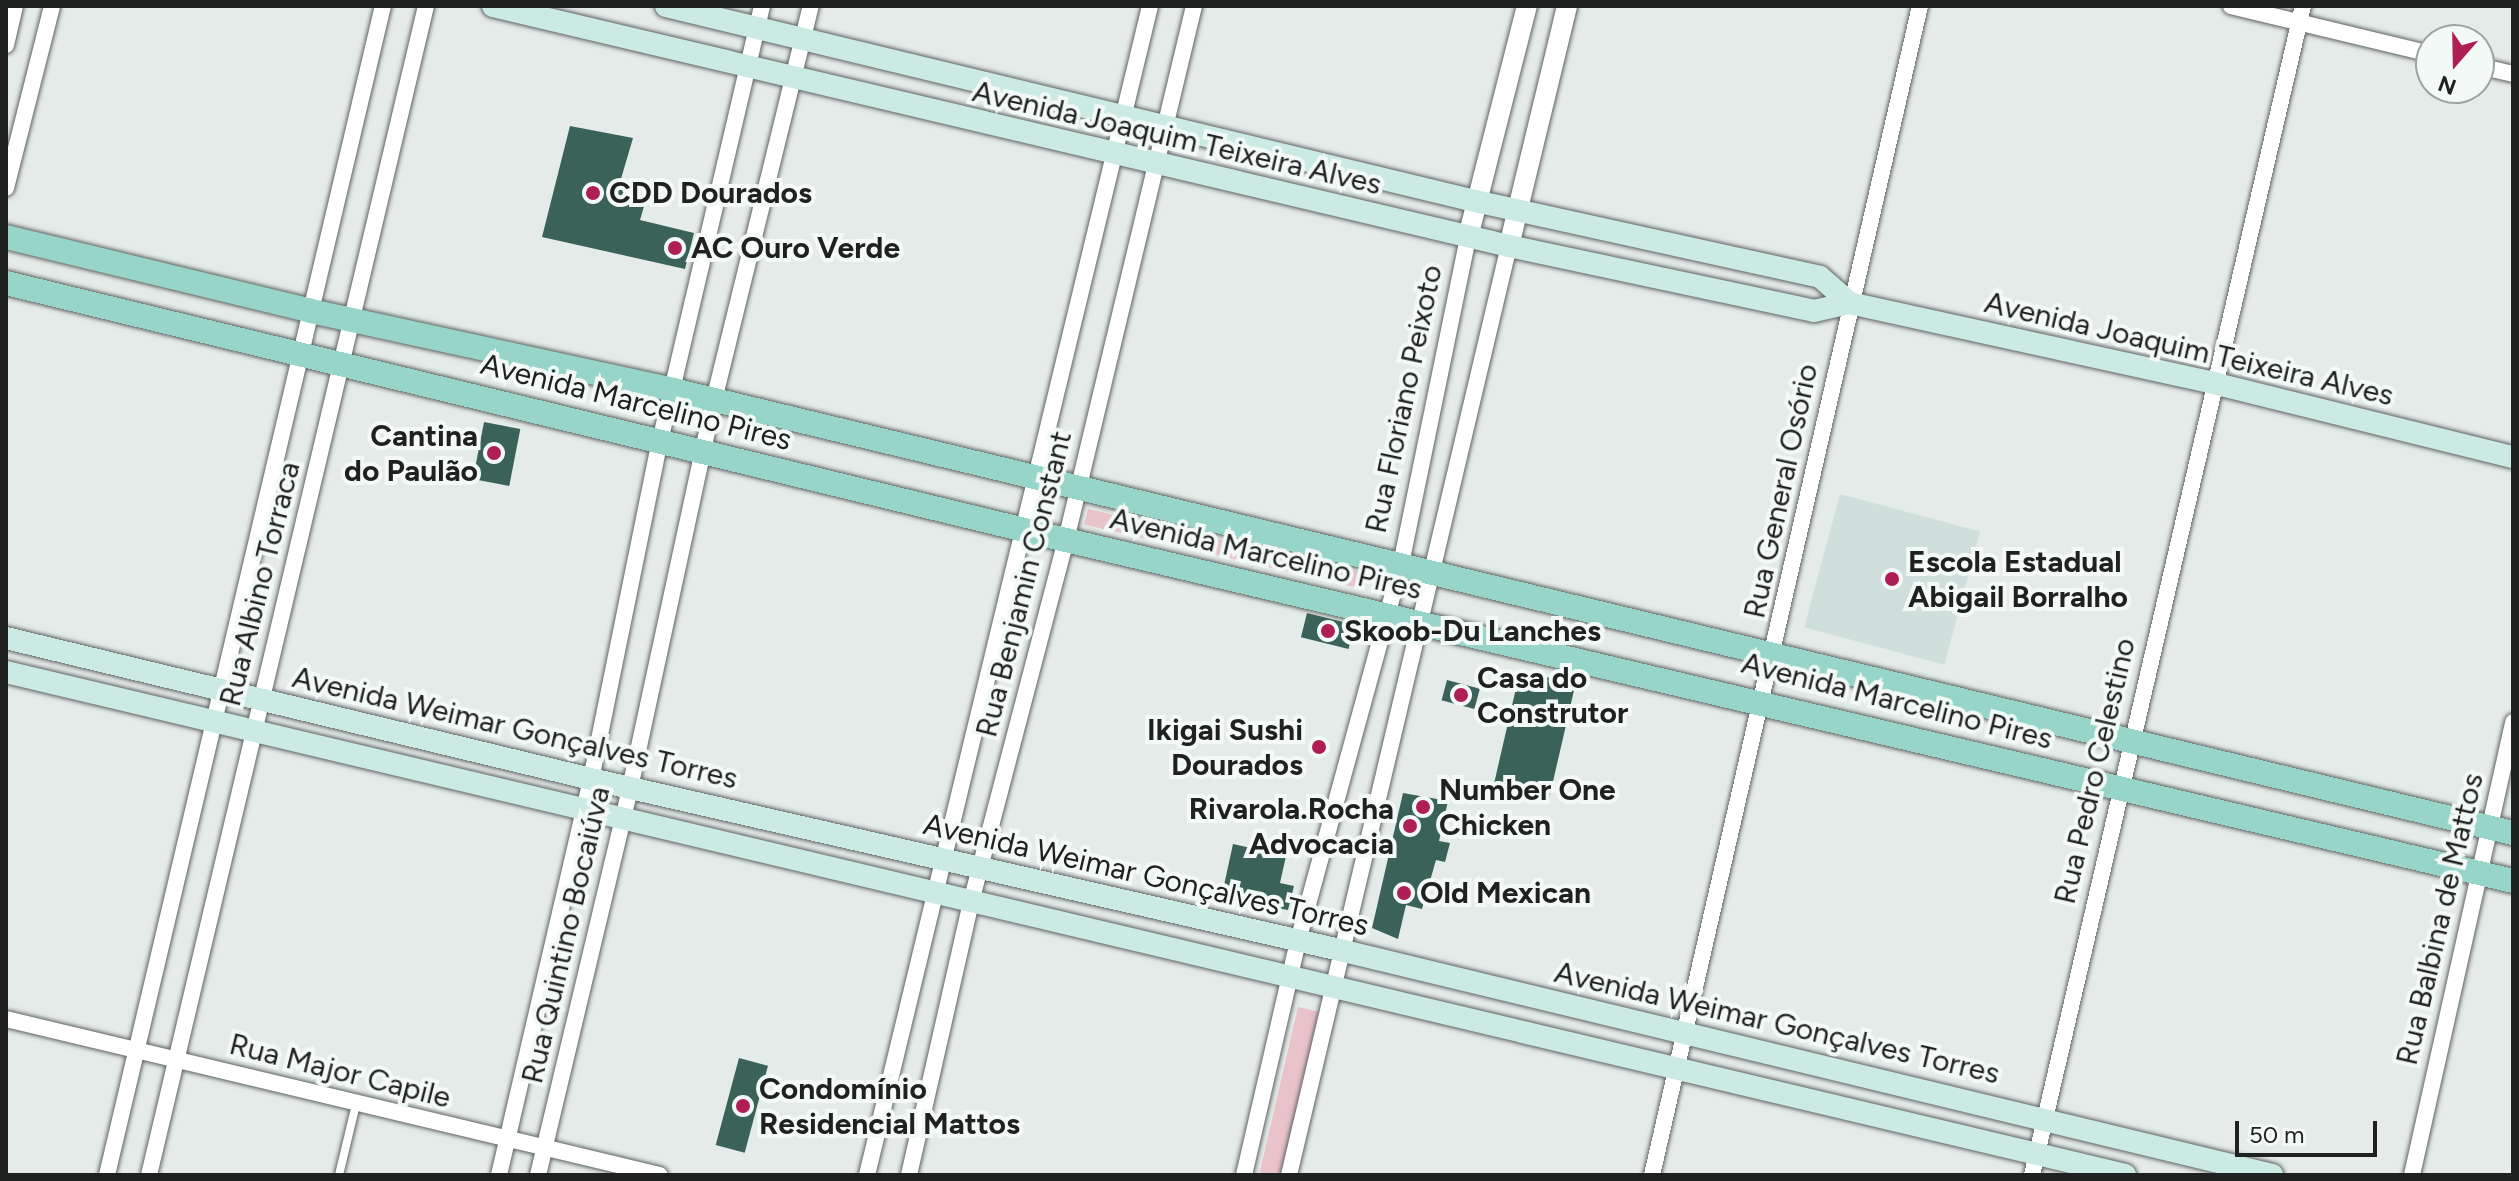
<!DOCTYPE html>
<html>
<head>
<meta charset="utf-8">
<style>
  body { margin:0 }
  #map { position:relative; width:2519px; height:1181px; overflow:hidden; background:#e5ebe9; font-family:Figtree,sans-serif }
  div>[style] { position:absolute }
  .built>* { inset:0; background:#d0dfdb; transform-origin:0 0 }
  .green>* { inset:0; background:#e9c2ca; transform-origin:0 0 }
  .building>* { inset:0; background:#3a6259; transform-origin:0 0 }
  .roads { filter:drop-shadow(0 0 2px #5f6463) drop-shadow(0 0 2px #5f6463) }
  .service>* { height:8px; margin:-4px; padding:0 4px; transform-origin:4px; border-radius:4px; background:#fff }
  .minor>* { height:16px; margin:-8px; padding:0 8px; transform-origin:8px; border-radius:8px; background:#fff }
  .tertiary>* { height:20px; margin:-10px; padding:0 10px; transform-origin:10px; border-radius:10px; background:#fff }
  .secondary>* { height:22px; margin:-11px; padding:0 11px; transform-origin:11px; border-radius:11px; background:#cbeae4 }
  .primary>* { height:24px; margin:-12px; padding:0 12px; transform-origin:12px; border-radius:12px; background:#97d5c8 }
  .dots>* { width:22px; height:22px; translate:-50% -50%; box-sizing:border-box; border:4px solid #f2f9f7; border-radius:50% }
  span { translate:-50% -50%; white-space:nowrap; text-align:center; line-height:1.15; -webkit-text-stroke:8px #f2f9f7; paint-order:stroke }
  .street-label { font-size:30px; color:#1e2120 }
  .poi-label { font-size:30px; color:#1e2120; font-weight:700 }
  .left { translate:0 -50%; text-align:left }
  .right { translate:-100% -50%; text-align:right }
  .frame { position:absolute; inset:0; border:8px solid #1e2120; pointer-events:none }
  .north { position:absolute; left:2415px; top:24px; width:80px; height:80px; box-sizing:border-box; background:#f2f9f7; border:2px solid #9da3a1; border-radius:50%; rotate:200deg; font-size:22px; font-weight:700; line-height:32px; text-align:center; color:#1e2120 }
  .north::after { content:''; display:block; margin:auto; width:28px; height:36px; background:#af1f55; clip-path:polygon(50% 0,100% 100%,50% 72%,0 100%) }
  .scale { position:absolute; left:2235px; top:1121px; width:142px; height:36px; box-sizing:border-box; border:4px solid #1e2120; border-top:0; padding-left:10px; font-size:24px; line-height:28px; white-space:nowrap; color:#1e2120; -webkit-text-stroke:6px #f2f9f7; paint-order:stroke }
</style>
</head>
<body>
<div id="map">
  <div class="built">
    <i style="left:1840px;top:494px;width:145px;height:138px;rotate:15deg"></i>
  </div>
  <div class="green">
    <i style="left:1088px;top:509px;width:279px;height:16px;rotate:13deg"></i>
    <i style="left:1298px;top:1007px;width:22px;height:173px;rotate:13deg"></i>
  </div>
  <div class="building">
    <i style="clip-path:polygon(570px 126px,633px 138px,618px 189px,647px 196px,640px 220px,694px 233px,685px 269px,542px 237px)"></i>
    <i style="left:484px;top:422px;width:37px;height:58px;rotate:11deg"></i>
    <i style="left:1307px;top:613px;width:49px;height:25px;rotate:14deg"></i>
    <i style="left:1520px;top:671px;width:57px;height:120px;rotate:13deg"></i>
    <i style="left:1447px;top:680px;width:34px;height:21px;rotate:15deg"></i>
    <i style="clip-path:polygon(1403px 793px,1448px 801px,1439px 841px,1450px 843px,1445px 862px,1436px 860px,1422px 909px,1406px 905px,1398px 939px,1372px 928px)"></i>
    <i style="clip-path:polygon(1233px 844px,1286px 856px,1280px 883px,1294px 886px,1288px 910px,1221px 899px)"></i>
    <i style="left:739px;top:1058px;width:30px;height:90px;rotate:15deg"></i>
  </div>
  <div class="roads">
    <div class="service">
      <i style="left:339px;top:1175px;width:73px;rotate:-76.5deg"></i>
    </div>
    <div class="minor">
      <i style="left:2231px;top:6px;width:206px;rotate:13.5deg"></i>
      <i style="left:6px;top:45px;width:40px;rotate:-77deg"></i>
      <i style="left:2479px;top:66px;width:35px;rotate:13deg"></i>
      <i style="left:6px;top:188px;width:188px;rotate:-75.8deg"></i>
      <i style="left:6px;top:1019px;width:672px;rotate:13.42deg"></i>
      <i style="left:107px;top:1175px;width:1201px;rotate:-76.72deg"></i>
      <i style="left:149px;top:1175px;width:1201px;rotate:-76.67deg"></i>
      <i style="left:499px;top:1175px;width:407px;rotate:-76.9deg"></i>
      <i style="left:591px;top:779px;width:345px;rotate:-78.5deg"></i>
      <i style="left:660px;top:441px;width:447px;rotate:-76.8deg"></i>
      <i style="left:538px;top:1175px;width:398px;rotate:-76.6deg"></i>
      <i style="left:630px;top:788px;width:397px;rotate:-77.8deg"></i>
      <i style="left:714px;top:400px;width:406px;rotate:-76.2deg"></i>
      <i style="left:867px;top:1175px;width:1203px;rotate:-76.39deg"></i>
      <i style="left:909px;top:1175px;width:280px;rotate:-77.2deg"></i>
      <i style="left:971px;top:902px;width:374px;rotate:-75.3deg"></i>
      <i style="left:1066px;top:540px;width:549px;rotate:-76.52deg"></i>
      <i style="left:1244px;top:1175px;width:240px;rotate:-77deg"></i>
      <i style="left:1298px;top:941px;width:391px;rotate:-74.7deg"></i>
      <i style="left:1401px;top:564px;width:334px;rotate:-78.4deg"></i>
      <i style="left:1289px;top:1175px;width:955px;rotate:-76.68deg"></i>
      <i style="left:1652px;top:1175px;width:1199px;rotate:-77.09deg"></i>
      <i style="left:2032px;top:1175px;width:1200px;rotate:-76.95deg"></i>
      <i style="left:2412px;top:1175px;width:464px;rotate:-77.4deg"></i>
    </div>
    <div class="tertiary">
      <i style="left:1468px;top:237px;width:238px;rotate:-75.7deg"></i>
      <i style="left:1509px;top:246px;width:247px;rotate:-76.4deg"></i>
    </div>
    <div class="secondary">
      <i style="left:493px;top:6px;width:1044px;rotate:13.29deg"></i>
      <i style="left:1509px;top:246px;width:312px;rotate:12deg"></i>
      <i style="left:1814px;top:311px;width:37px;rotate:-13deg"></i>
      <i style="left:1850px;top:303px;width:376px;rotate:12.4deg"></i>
      <i style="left:2217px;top:384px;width:305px;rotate:13.9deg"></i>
      <i style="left:666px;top:6px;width:832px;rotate:13.55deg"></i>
      <i style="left:1475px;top:201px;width:353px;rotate:12.4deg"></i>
      <i style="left:1820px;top:277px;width:40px;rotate:41deg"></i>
      <i style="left:6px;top:638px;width:602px;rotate:13.55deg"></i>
      <i style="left:591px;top:779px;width:768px;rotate:12.86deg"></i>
      <i style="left:1340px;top:950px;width:959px;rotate:13.57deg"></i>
      <i style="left:6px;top:672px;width:2178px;rotate:13.35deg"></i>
    </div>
    <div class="primary">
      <i style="left:6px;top:237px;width:314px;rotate:13.6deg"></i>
      <i style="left:311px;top:311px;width:371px;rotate:12.3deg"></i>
      <i style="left:673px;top:390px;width:1893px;rotate:13.54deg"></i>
      <i style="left:6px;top:283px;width:1091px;rotate:13.63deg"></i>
      <i style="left:1066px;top:540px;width:1487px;rotate:13.26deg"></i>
    </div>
  </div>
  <div class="dots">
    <i style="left:593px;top:193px;background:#af1f55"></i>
    <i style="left:675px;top:248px;background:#af1f55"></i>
    <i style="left:494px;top:453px;background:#af1f55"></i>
    <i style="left:1892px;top:579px;background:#af1f55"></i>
    <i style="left:1328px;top:631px;background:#af1f55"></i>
    <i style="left:1461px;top:695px;background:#af1f55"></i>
    <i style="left:1319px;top:747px;background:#af1f55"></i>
    <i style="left:1423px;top:807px;background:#af1f55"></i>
    <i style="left:1410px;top:826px;background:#af1f55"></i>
    <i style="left:1404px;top:893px;background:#af1f55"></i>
    <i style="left:743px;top:1106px;background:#af1f55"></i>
  </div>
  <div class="street-label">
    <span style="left:1177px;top:138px;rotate:13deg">Avenida Joaquim Teixeira Alves</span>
    <span style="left:2189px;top:349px;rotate:13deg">Avenida Joaquim Teixeira Alves</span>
    <span style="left:1404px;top:399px;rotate:-78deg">Rua Floriano Peixoto</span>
    <span style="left:636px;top:402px;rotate:14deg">Avenida Marcelino Pires</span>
    <span style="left:1781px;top:491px;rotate:-78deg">Rua General Osório</span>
    <span style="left:1266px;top:554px;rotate:13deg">Avenida Marcelino Pires</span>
    <span style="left:260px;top:584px;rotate:-76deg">Rua Albino Torraca</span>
    <span style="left:1024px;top:584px;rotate:-76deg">Rua Benjamin Constant</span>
    <span style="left:1897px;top:701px;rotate:14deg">Avenida Marcelino Pires</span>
    <span style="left:515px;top:728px;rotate:13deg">Avenida Weimar Gonçalves Torres</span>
    <span style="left:2095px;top:771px;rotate:-77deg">Rua Pedro Celestino</span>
    <span style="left:1146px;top:875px;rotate:13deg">Avenida Weimar Gonçalves Torres</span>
    <span style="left:2440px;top:919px;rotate:-77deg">Rua Balbina de Mattos</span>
    <span style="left:566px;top:935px;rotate:-77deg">Rua Quintino Bocaiúva</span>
    <span style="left:1777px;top:1023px;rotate:13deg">Avenida Weimar Gonçalves Torres</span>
    <span style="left:340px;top:1071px;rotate:14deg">Rua Major Capile</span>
  </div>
  <div class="poi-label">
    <span class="left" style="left:609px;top:193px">CDD Dourados</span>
    <span class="left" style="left:691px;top:248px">AC Ouro Verde</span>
    <span class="right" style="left:478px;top:453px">Cantina<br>do Paulão</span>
    <span class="left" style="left:1908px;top:579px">Escola Estadual<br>Abigail Borralho</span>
    <span class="left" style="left:1344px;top:631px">Skoob-Du Lanches</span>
    <span class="left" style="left:1477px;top:695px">Casa do<br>Construtor</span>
    <span class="right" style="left:1303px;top:747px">Ikigai Sushi<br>Dourados</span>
    <span class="left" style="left:1439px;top:807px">Number One<br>Chicken</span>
    <span class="right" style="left:1394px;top:826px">Rivarola.Rocha<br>Advocacia</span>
    <span class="left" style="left:1420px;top:893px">Old Mexican</span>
    <span class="left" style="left:759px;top:1106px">Condomínio<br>Residencial Mattos</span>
  </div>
  <div class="frame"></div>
  <div class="north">N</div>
  <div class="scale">50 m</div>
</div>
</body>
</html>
